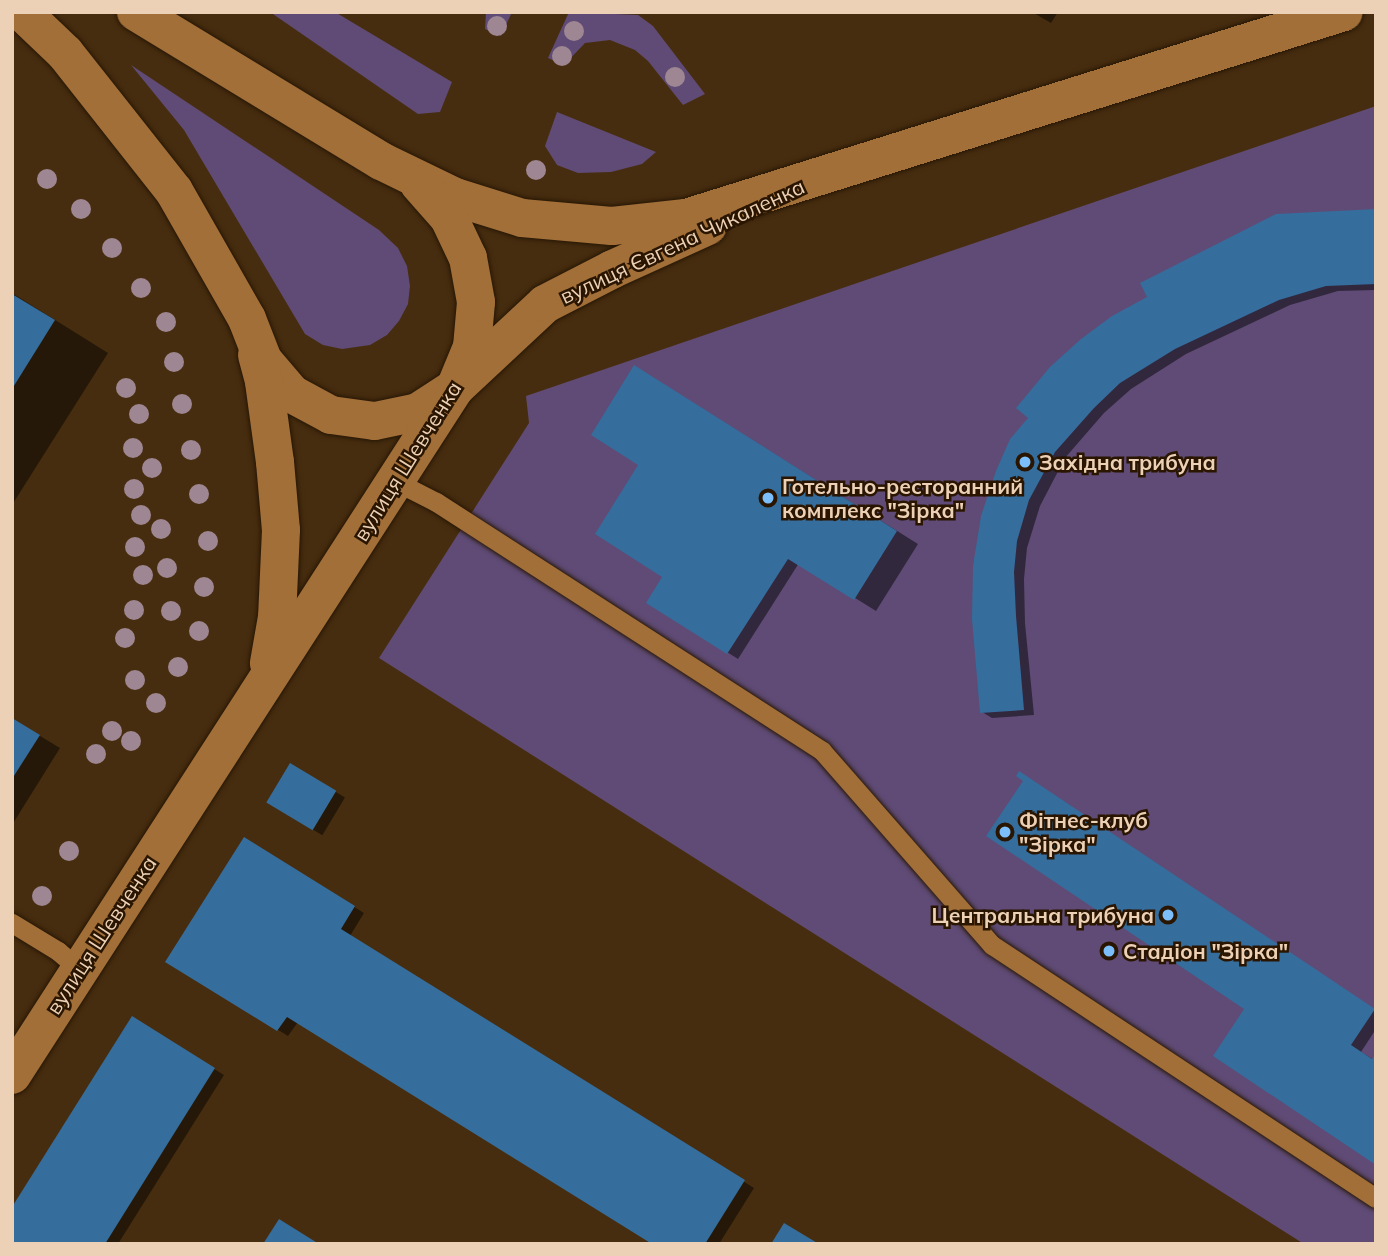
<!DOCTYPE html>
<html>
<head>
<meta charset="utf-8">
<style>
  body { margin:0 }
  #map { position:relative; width:1388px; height:1256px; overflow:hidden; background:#472d0f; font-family:Mulish,sans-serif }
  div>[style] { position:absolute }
  .green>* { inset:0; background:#5f4b75 }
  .shadow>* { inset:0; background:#0007; transform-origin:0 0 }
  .building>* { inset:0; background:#356d9d; transform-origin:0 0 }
  .roads { filter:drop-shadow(0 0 2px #271706) drop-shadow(0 0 2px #271706) }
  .service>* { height:19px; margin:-9.5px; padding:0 9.5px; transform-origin:9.5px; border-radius:9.5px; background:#a26f38 }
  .secondary>* { height:38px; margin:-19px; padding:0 19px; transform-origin:19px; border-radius:19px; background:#a26f38 }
  .trees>* { width:20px; height:20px; margin:-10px; border-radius:50%; background:#9e8792 }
  .dots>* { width:19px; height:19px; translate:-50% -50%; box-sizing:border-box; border:4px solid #291500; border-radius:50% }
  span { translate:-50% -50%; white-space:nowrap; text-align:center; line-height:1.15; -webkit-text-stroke:5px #291500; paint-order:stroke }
  .street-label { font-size:21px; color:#edd1b6 }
  .poi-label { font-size:21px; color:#edd1b6; font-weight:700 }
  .left { translate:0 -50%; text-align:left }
  .right { translate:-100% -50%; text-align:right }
  .frame { position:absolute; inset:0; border:14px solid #edd1b6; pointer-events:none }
</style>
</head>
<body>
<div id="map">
  <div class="green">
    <i style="clip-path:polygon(270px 12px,335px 12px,452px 82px,440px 112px,418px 114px)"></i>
    <i style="clip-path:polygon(486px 12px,512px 12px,501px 36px,485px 29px)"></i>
    <i style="clip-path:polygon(569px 12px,638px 15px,653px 26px,705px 94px,683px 105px,648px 61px,635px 50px,610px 40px,585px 43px,564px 65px,548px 58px)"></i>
    <i style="clip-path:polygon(131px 65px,379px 230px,398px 248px,407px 266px,410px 286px,408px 304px,399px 321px,387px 335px,370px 345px,342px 349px,323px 345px,305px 334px,184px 130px)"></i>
    <i style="clip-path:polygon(1376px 106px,1376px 1244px,1304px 1244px,379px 658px,529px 423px,526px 396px)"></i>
    <i style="clip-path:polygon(557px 112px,656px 152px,642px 164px,611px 172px,578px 173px,557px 165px,545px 146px)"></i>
  </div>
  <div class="shadow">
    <i style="clip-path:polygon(1032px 12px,1058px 12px,1051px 23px)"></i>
    <i style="clip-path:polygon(1376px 212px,1376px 290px,1338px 291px,1290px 305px,1186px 354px,1131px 389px,1104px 413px,1065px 458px,1040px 506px,1027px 548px,1024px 579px,1025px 623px,1034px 715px,992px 718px,982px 712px,1012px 440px)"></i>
    <i style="clip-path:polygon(12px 293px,108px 353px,12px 505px)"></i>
    <i style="clip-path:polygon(656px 380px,918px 544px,876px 611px,799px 563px,738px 659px,649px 603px,665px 576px,639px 467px)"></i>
    <i style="clip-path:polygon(12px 719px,60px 748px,12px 825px)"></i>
    <i style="left:291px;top:765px;width:63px;height:44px;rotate:31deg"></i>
    <i style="clip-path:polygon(1029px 779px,1376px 1011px,1376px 1029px,1361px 1052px,1374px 1060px,1376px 1162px,1252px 1015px)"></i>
    <i style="clip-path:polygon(255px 845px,364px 913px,350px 936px,754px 1188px,719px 1244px,655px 1244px,298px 1022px,288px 1036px,168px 962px)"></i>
    <i style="clip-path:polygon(132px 1018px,224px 1075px,118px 1244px,12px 1244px)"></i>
  </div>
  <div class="building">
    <i style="clip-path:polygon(1376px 209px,1376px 284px,1326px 286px,1279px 300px,1175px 349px,1120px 383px,1094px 408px,1055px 452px,1029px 500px,1017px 541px,1014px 572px,1016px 616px,1024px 710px,980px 713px,972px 619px,973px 566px,981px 516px,996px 471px,1010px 439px,1028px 418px,1016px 408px,1050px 367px,1081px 339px,1112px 316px,1147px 297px,1140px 283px,1276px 214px)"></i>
    <i style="clip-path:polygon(12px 294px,55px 320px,12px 389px)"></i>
    <i style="clip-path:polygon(634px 365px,897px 531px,854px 600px,788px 559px,727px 654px,646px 603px,662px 577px,595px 534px,638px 465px,591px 435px)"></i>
    <i style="clip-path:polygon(12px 718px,40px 735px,12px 779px)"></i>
    <i style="left:290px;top:763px;width:54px;height:46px;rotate:31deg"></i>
    <i style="clip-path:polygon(1019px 771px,1375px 1009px,1351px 1045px,1372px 1059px,1376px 1054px,1376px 1165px,1213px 1056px,1244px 1009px,986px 836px,1023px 781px,1016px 776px)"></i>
    <i style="clip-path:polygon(244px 837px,355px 906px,341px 929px,745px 1180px,705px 1244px,652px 1244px,287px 1017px,277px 1031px,165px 962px)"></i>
    <i style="clip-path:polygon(132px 1016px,215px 1068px,105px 1244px,12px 1244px,12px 1207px)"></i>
    <i style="clip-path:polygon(279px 1219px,319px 1244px,263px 1244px)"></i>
    <i style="clip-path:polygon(784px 1223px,819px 1244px,771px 1244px)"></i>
  </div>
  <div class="roads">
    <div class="service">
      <i style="left:397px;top:482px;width:44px;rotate:27.1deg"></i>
      <i style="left:436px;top:502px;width:459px;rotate:32.8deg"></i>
      <i style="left:822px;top:751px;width:258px;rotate:48.8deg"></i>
      <i style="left:992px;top:945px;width:460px;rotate:33.4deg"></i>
      <i style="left:12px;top:923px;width:54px;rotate:31.3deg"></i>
      <i style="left:58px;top:951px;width:28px;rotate:41deg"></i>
    </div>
    <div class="secondary">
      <i style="left:22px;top:12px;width:59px;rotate:43.6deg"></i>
      <i style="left:65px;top:53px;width:176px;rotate:51.7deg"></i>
      <i style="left:174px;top:191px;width:147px;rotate:60.3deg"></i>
      <i style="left:247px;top:319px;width:44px;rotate:68.7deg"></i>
      <i style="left:263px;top:360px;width:45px;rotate:49.5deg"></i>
      <i style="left:292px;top:394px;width:44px;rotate:28.3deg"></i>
      <i style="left:331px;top:415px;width:44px;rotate:7.8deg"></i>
      <i style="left:375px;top:421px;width:44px;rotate:-11.8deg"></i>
      <i style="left:418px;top:412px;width:44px;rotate:-33deg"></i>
      <i style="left:455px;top:388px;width:123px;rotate:-43deg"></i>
      <i style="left:545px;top:304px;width:76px;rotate:-27.2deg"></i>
      <i style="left:613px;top:269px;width:104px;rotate:-24.4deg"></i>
      <i style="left:136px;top:12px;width:287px;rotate:31.3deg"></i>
      <i style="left:381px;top:161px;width:82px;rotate:25.9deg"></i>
      <i style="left:455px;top:197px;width:70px;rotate:17.4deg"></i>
      <i style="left:522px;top:218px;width:90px;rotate:5.1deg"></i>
      <i style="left:612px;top:226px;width:74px;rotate:-6.2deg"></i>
      <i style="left:686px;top:218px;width:689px;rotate:-17.38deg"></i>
      <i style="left:257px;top:355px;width:28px;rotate:75deg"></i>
      <i style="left:264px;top:382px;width:81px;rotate:82.2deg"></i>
      <i style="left:275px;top:462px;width:68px;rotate:85deg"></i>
      <i style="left:281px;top:530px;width:87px;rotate:92.6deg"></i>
      <i style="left:277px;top:617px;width:47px;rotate:99.9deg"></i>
      <i style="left:12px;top:1075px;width:817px;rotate:-57.18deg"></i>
      <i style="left:455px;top:388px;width:44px;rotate:-67.5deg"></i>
      <i style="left:472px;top:347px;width:45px;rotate:-84.9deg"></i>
      <i style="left:476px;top:302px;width:45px;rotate:-100.3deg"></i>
      <i style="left:468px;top:258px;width:44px;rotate:-115.4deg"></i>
      <i style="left:449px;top:218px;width:45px;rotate:-131.4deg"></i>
    </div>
  </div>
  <div class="trees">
    <i style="left:497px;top:26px"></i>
    <i style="left:574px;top:31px"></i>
    <i style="left:562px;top:56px"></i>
    <i style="left:675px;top:77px"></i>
    <i style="left:536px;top:170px"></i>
    <i style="left:47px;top:179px"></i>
    <i style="left:81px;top:209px"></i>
    <i style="left:112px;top:248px"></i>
    <i style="left:141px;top:288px"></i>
    <i style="left:166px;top:322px"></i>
    <i style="left:174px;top:362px"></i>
    <i style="left:126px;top:388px"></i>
    <i style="left:182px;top:404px"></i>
    <i style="left:139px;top:414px"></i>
    <i style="left:133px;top:448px"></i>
    <i style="left:191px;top:450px"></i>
    <i style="left:152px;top:468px"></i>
    <i style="left:134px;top:489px"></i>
    <i style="left:199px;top:494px"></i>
    <i style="left:141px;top:515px"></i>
    <i style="left:161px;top:529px"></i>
    <i style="left:208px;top:541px"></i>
    <i style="left:135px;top:547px"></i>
    <i style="left:167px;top:568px"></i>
    <i style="left:143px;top:575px"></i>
    <i style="left:204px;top:587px"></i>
    <i style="left:134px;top:610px"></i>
    <i style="left:171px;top:611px"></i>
    <i style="left:199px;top:631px"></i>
    <i style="left:125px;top:638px"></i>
    <i style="left:178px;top:667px"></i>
    <i style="left:135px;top:680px"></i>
    <i style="left:156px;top:703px"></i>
    <i style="left:112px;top:731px"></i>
    <i style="left:131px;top:741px"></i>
    <i style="left:96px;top:754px"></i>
    <i style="left:69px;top:851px"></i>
    <i style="left:42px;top:896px"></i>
  </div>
  <div class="dots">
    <i style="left:1025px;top:462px;background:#7cbef9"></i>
    <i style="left:768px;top:498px;background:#7cbef9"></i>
    <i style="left:1005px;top:832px;background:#7cbef9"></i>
    <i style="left:1168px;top:915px;background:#7cbef9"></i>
    <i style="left:1109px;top:951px;background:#7cbef9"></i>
  </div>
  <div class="street-label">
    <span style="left:682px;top:241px;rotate:-25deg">вулиця Євгена Чикаленка</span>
    <span style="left:407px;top:461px;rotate:-58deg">вулиця Шевченка</span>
    <span style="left:101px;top:935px;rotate:-57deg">вулиця Шевченка</span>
  </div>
  <div class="poi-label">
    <span class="left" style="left:1039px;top:462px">Західна трибуна</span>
    <span class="left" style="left:782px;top:498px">Готельно-ресторанний<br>комплекс "Зірка"</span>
    <span class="left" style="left:1019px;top:832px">Фітнес-клуб<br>"Зірка"</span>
    <span class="right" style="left:1154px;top:915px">Центральна трибуна</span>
    <span class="left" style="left:1123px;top:951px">Стадіон "Зірка"</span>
  </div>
  <div class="frame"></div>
</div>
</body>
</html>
